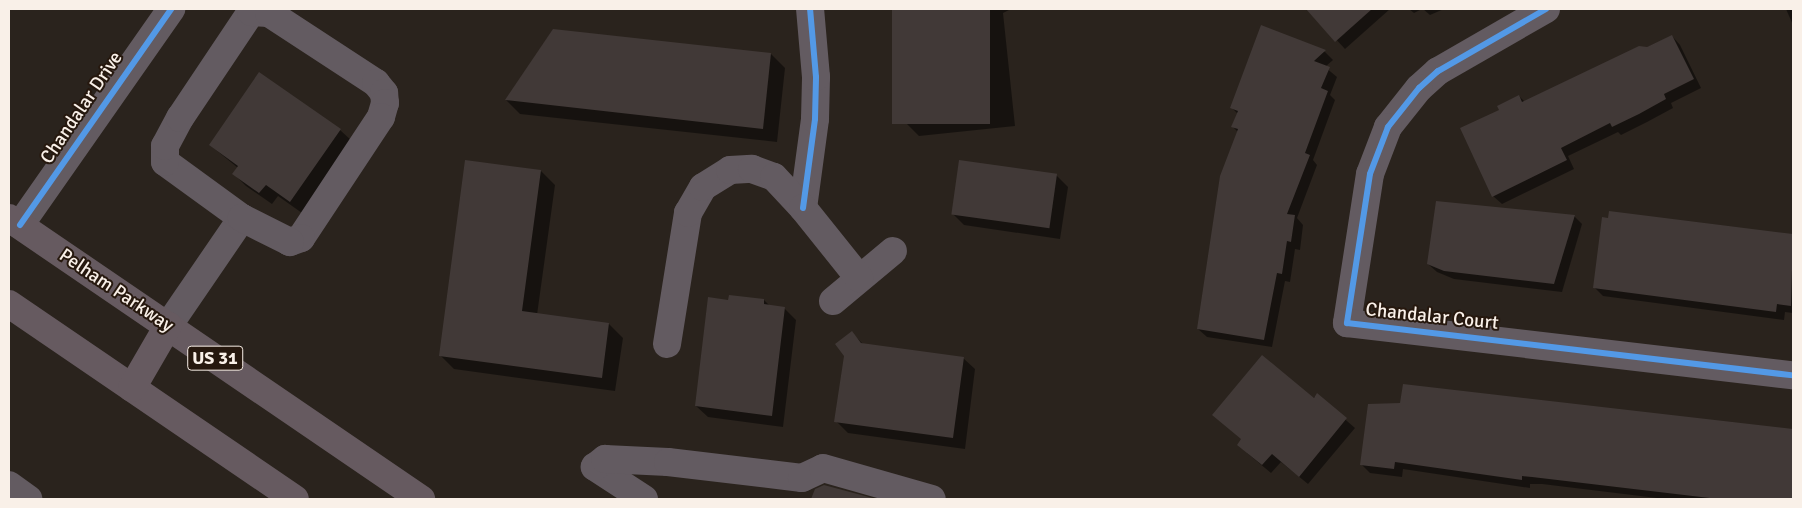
<!DOCTYPE html>
<html>
<head>
<meta charset="utf-8">
<style>
  body { margin:0 }
  #map { position:relative; width:1802px; height:508px; overflow:hidden; background:#2a231d; font-family:Signika,sans-serif }
  div>[style] { position:absolute }
  .shadow>* { inset:0; background:#0007 }
  .building>* { inset:0; background:#413937; transform-origin:0 0 }
  .minor>* { height:28px; margin:-14px; padding:0 14px; transform-origin:14px; border-radius:14px; background:#635b61 }
  .major>* { height:28px; margin:-14px; padding:0 14px; transform-origin:14px; border-radius:14px; background:#665a60 }
  .cycleway>* { height:6px; margin:-3px; padding:0 3px; transform-origin:3px; border-radius:3px; background:#5399e6 }
  span { translate:-50% -50%; white-space:nowrap; text-align:center; line-height:1.15; -webkit-text-stroke:4px #26180e; paint-order:stroke }
  .shield-label span { padding:1px 4px; background:#26180e; border:1px solid; border-radius:4px; -webkit-text-stroke-width:0 }
  .shield-label { font-size:18px; color:#f9f0e8; font-weight:700 }
  .street-label { font-size:19px; color:#f9f0e8 }
  .frame { position:absolute; inset:0; border:10px solid #f9f0e8; pointer-events:none }
</style>
</head>
<body>
<div id="map">
  <div class="shadow">
    <i style="clip-path:polygon(893px 9px,1011px 9px,1003px 13px,1015px 126px,919px 136px,905px 122px)"></i>
    <i style="clip-path:polygon(1308px 9px,1390px 9px,1345px 49px)"></i>
    <i style="clip-path:polygon(1409px 9px,1422px 9px,1414px 13px)"></i>
    <i style="clip-path:polygon(1423px 9px,1444px 9px,1430px 15px)"></i>
    <i style="clip-path:polygon(1786px 9px,1793px 9px,1793px 25px)"></i>
    <i style="clip-path:polygon(1262px 27px,1325px 52px,1333px 60px,1325px 67px,1337px 77px,1330px 95px,1335px 100px,1313px 160px,1317px 165px,1297px 218px,1303px 225px,1300px 250px,1295px 249px,1290px 282px,1285px 281px,1272px 347px,1207px 337px,1198px 329px,1238px 132px,1233px 127px,1238px 114px,1232px 108px)"></i>
    <i style="clip-path:polygon(1672px 36px,1680px 45px,1701px 88px,1671px 103px,1673px 108px,1647px 122px,1621px 135px,1618px 132px,1568px 156px,1574px 169px,1502px 204px,1493px 196px,1500px 111px,1519px 96px,1525px 102px)"></i>
    <i style="clip-path:polygon(771px 54px,785px 68px,777px 142px,520px 114px,506px 100px)"></i>
    <i style="clip-path:polygon(340px 130px,352px 141px,302px 213px,278px 196px,272px 204px,246px 186px,234px 174px,238px 168px,210px 145px)"></i>
    <i style="clip-path:polygon(541px 171px,555px 185px,537px 315px,609px 324px,623px 338px,615px 391px,454px 369px,440px 355px)"></i>
    <i style="clip-path:polygon(1056px 175px,1068px 187px,1060px 239px,964px 225px,952px 213px)"></i>
    <i style="clip-path:polygon(1610px 212px,1793px 236px,1793px 313px,1785px 312px,1784px 320px,1603px 296px,1595px 288px)"></i>
    <i style="clip-path:polygon(1574px 216px,1582px 224px,1562px 292px,1454px 279px,1437px 272px,1428px 264px)"></i>
    <i style="clip-path:polygon(764px 300px,770px 306px,784px 308px,796px 320px,783px 427px,708px 417px,696px 406px,729px 301px)"></i>
    <i style="clip-path:polygon(852px 333px,863px 344px,963px 358px,975px 369px,965px 449px,848px 433px,836px 421px)"></i>
    <i style="clip-path:polygon(1404px 385px,1793px 431px,1793px 499px,1665px 499px,1542px 484px,1530px 484px,1530px 488px,1403px 469px,1402px 477px,1370px 473px,1362px 465px,1401px 404px)"></i>
    <i style="clip-path:polygon(1317px 395px,1355px 428px,1308px 484px,1281px 462px,1271px 473px,1247px 453px)"></i>
    <i style="clip-path:polygon(825px 486px,871px 499px,813px 499px,816px 490px)"></i>
  </div>
  <div class="building">
    <i style="left:892px;top:9px;width:98px;height:115px"></i>
    <i style="clip-path:polygon(1306px 9px,1372px 9px,1335px 42px)"></i>
    <i style="clip-path:polygon(1261px 25px,1326px 50px,1314px 61px,1330px 67px,1321px 88px,1328px 91px,1305px 153px,1310px 155px,1287px 214px,1295px 215px,1291px 242px,1287px 241px,1282px 274px,1277px 273px,1264px 340px,1197px 329px,1220px 176px,1238px 129px,1231px 127px,1238px 111px,1230px 108px)"></i>
    <i style="clip-path:polygon(553px 29px,771px 53px,763px 129px,505px 100px)"></i>
    <i style="clip-path:polygon(1672px 35px,1694px 79px,1664px 94px,1666px 99px,1639px 114px,1612px 127px,1610px 123px,1561px 148px,1567px 160px,1492px 197px,1460px 128px,1499px 110px,1497px 106px,1519px 95px,1522px 102px,1639px 46px,1647px 47px)"></i>
    <i style="clip-path:polygon(259px 72px,341px 129px,290px 202px,266px 185px,259px 193px,232px 174px,238px 166px,209px 145px)"></i>
    <i style="clip-path:polygon(465px 160px,541px 170px,522px 311px,609px 323px,602px 378px,439px 356px)"></i>
    <i style="left:959px;top:160px;width:99px;height:55px;rotate:8deg"></i>
    <i style="clip-path:polygon(1436px 201px,1575px 215px,1554px 284px,1444px 271px,1427px 264px)"></i>
    <i style="clip-path:polygon(1609px 211px,1793px 234px,1791px 306px,1777px 304px,1776px 312px,1593px 288px,1602px 217px,1608px 218px)"></i>
    <i style="clip-path:polygon(729px 295px,764px 299px,764px 304px,785px 307px,772px 416px,695px 406px,708px 297px,728px 300px)"></i>
    <i style="clip-path:polygon(852px 331px,861px 343px,964px 357px,953px 438px,834px 422px,844px 356px,835px 344px)"></i>
    <i style="clip-path:polygon(1262px 355px,1314px 398px,1317px 393px,1347px 418px,1299px 477px,1272px 454px,1262px 465px,1237px 445px,1241px 439px,1212px 415px)"></i>
    <i style="clip-path:polygon(1403px 384px,1793px 429px,1793px 499px,1718px 499px,1532px 477px,1522px 476px,1522px 480px,1395px 462px,1394px 469px,1360px 465px,1368px 404px,1400px 403px)"></i>
    <i style="clip-path:polygon(824px 485px,876px 499px,811px 499px,815px 489px)"></i>
  </div>
  <div class="minor">
    <i style="left:1546px;top:9px;width:125px;rotate:150.1deg"></i>
    <i style="left:1438px;top:71px;width:25px;rotate:138deg"></i>
    <i style="left:1419px;top:88px;width:50px;rotate:128.5deg"></i>
    <i style="left:1388px;top:127px;width:50px;rotate:111deg"></i>
    <i style="left:1370px;top:174px;width:151px;rotate:98.8deg"></i>
    <i style="left:1347px;top:323px;width:449px;rotate:6.7deg"></i>
    <i style="left:803px;top:208px;width:90px;rotate:-82.3deg"></i>
    <i style="left:815px;top:119px;width:42px;rotate:-88.6deg"></i>
    <i style="left:816px;top:77px;width:68px;rotate:-95deg"></i>
    <i style="left:20px;top:225px;width:264px;rotate:-55deg"></i>
    <i style="left:833px;top:301px;width:78px;rotate:-39.8deg"></i>
    <i style="left:168px;top:326px;width:131px;rotate:-55.6deg"></i>
    <i style="left:242px;top:218px;width:95px;rotate:-144deg"></i>
    <i style="left:165px;top:162px;width:16px;rotate:-90deg"></i>
    <i style="left:165px;top:146px;width:32px;rotate:-62deg"></i>
    <i style="left:180px;top:118px;width:128px;rotate:-56.2deg"></i>
    <i style="left:251px;top:12px;width:18px;rotate:3deg"></i>
    <i style="left:269px;top:13px;width:128px;rotate:33.2deg"></i>
    <i style="left:376px;top:83px;width:13px;rotate:51deg"></i>
    <i style="left:384px;top:93px;width:10px;rotate:84deg"></i>
    <i style="left:385px;top:103px;width:15px;rotate:106deg"></i>
    <i style="left:381px;top:117px;width:145px;rotate:123.5deg"></i>
    <i style="left:301px;top:238px;width:12px;rotate:160deg"></i>
    <i style="left:290px;top:242px;width:54px;rotate:-153.4deg"></i>
    <i style="left:667px;top:344px;width:133px;rotate:-80.9deg"></i>
    <i style="left:688px;top:213px;width:30px;rotate:-60deg"></i>
    <i style="left:703px;top:187px;width:32px;rotate:-32deg"></i>
    <i style="left:730px;top:170px;width:22px;rotate:-3deg"></i>
    <i style="left:752px;top:169px;width:23px;rotate:20deg"></i>
    <i style="left:774px;top:177px;width:42px;rotate:46.9deg"></i>
    <i style="left:803px;top:208px;width:90px;rotate:51.3deg"></i>
    <i style="left:9px;top:485px;width:24px;rotate:36deg"></i>
    <i style="left:644px;top:499px;width:59px;rotate:-146.9deg"></i>
    <i style="left:595px;top:467px;width:13px;rotate:-39deg"></i>
    <i style="left:605px;top:459px;width:63px;rotate:2.7deg"></i>
    <i style="left:668px;top:462px;width:135px;rotate:6.8deg"></i>
    <i style="left:802px;top:478px;width:23px;rotate:-25deg"></i>
    <i style="left:823px;top:468px;width:113px;rotate:15.9deg"></i>
  </div>
  <div class="major">
    <i style="left:9px;top:218px;width:499px;rotate:34.3deg"></i>
    <i style="left:9px;top:304px;width:346px;rotate:34.3deg"></i>
    <i style="left:132px;top:388px;width:72px;rotate:-59.9deg"></i>
  </div>
  <div class="cycleway">
    <i style="left:1546px;top:9px;width:125px;rotate:150.1deg"></i>
    <i style="left:1438px;top:71px;width:25px;rotate:138deg"></i>
    <i style="left:1419px;top:88px;width:50px;rotate:128.5deg"></i>
    <i style="left:1388px;top:127px;width:50px;rotate:111deg"></i>
    <i style="left:1370px;top:174px;width:151px;rotate:98.8deg"></i>
    <i style="left:1347px;top:323px;width:449px;rotate:6.7deg"></i>
    <i style="left:803px;top:208px;width:90px;rotate:-82.3deg"></i>
    <i style="left:815px;top:119px;width:42px;rotate:-88.6deg"></i>
    <i style="left:816px;top:77px;width:68px;rotate:-95deg"></i>
    <i style="left:20px;top:225px;width:264px;rotate:-55deg"></i>
  </div>
  <div class="shield-label">
    <span style="left:215px;top:358px">US 31</span>
  </div>
  <div class="street-label">
    <span style="left:82px;top:108px;rotate:-56deg">Chandalar Drive</span>
    <span style="left:116px;top:291px;rotate:34deg">Pelham Parkway</span>
    <span style="left:1432px;top:317px;rotate:6deg">Chandalar Court</span>
  </div>
  <div class="frame"></div>
</div>
</body>
</html>
